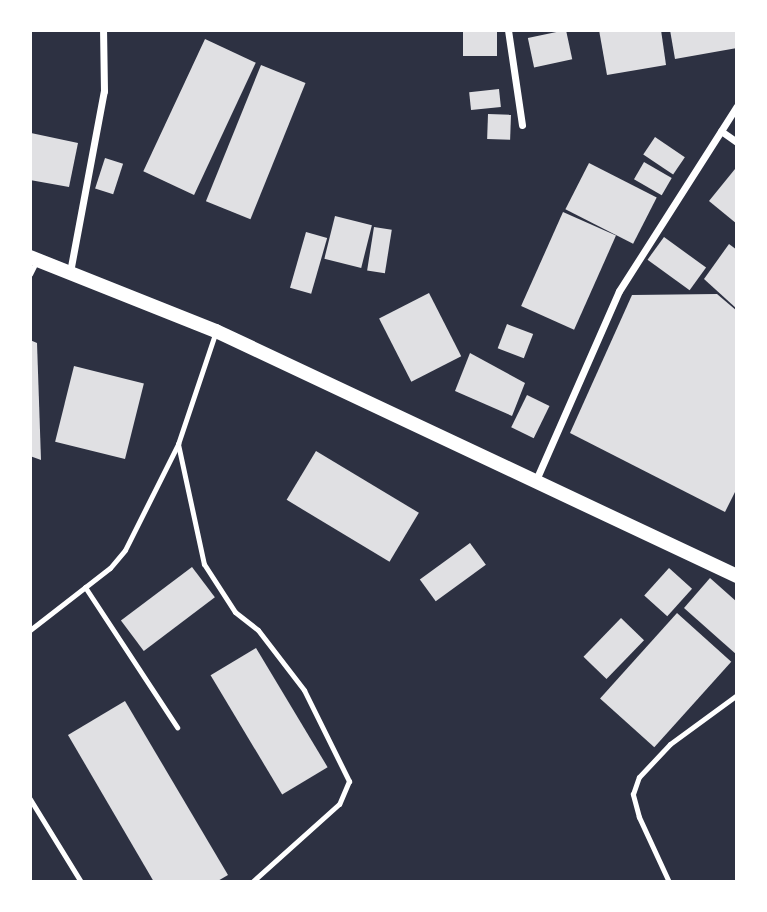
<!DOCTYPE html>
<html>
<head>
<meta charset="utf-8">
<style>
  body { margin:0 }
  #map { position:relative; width:767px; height:912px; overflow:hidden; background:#2d3142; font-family:Jost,sans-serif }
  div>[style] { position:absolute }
  .building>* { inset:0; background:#e0e0e3; transform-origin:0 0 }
  .service>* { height:5px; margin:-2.5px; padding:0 2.5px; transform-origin:2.5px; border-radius:2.5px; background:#fff }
  .minor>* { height:7px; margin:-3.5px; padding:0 3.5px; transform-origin:3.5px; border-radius:3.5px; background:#fff }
  .secondary>* { height:14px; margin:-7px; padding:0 7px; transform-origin:7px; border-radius:7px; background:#fff }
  span { translate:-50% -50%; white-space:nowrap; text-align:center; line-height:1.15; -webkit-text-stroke:6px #fff; paint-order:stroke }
  .frame { position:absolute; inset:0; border:32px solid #fff; pointer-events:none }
</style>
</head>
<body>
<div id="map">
  <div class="building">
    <i style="left:497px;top:30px;width:26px;height:34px;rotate:90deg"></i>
    <i style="left:566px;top:30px;width:30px;height:39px;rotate:78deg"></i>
    <i style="clip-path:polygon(599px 30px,661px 30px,666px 65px,607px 75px)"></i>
    <i style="clip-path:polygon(670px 30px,737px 30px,737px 48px,675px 59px)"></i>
    <i style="left:205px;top:39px;width:56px;height:146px;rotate:25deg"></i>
    <i style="left:261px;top:65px;width:48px;height:147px;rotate:22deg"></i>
    <i style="left:499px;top:89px;width:18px;height:30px;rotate:84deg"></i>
    <i style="left:488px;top:114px;width:23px;height:25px;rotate:2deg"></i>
    <i style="clip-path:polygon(31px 133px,78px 143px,69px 187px,30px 180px)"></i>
    <i style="left:655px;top:137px;width:36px;height:21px;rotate:34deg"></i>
    <i style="left:105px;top:158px;width:19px;height:32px;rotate:18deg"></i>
    <i style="left:644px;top:162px;width:32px;height:20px;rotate:30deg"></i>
    <i style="left:589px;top:163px;width:76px;height:52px;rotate:27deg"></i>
    <i style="clip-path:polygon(735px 169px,737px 171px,737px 224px,709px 201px)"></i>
    <i style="left:563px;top:212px;width:58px;height:103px;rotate:24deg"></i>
    <i style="left:335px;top:216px;width:38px;height:44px;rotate:14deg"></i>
    <i style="left:374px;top:227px;width:18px;height:44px;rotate:9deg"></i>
    <i style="left:306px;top:232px;width:22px;height:58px;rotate:16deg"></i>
    <i style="left:664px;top:237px;width:52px;height:28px;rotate:36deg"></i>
    <i style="clip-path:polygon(729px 244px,737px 250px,737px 309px,704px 279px)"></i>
    <i style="left:429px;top:293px;width:71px;height:56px;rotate:63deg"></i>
    <i style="clip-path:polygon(717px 294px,737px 311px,737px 488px,725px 512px,570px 433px,632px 295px)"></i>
    <i style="left:507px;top:324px;width:28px;height:26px;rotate:21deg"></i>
    <i style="clip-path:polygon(30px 340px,37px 343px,41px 460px,30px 456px)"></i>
    <i style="clip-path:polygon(470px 353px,525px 383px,512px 416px,455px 391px)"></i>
    <i style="left:74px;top:366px;width:72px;height:78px;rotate:14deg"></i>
    <i style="left:527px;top:395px;width:25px;height:36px;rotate:26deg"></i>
    <i style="left:316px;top:451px;width:120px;height:57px;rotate:31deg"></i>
    <i style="left:470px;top:543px;width:27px;height:62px;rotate:54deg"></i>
    <i style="left:192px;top:567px;width:38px;height:89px;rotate:53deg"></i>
    <i style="left:669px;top:568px;width:31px;height:37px;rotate:42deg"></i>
    <i style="clip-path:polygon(710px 578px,737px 602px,737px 655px,684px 608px)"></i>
    <i style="left:677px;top:613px;width:73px;height:115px;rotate:42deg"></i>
    <i style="left:621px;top:618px;width:32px;height:54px;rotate:44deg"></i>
    <i style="left:256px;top:648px;width:139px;height:53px;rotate:59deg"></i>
    <i style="clip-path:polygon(125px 701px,228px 875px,216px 882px,154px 882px,68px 735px)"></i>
  </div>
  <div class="service">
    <i style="left:30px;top:274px;width:13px;rotate:-63deg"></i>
    <i style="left:215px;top:334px;width:116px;rotate:108.6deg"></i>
    <i style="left:178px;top:444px;width:123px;rotate:77.8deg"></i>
    <i style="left:204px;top:564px;width:57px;rotate:57.1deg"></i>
    <i style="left:235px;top:612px;width:29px;rotate:38deg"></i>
    <i style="left:258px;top:630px;width:76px;rotate:52.5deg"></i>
    <i style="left:304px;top:690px;width:102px;rotate:63.7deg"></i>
    <i style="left:349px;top:781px;width:25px;rotate:113deg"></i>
    <i style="left:339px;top:804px;width:117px;rotate:138.1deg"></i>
    <i style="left:85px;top:587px;width:168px;rotate:56.7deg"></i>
    <i style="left:30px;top:630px;width:101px;rotate:-37.8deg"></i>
    <i style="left:110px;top:568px;width:23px;rotate:-50deg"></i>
    <i style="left:125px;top:550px;width:119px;rotate:-63.4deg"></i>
    <i style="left:30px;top:799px;width:97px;rotate:58.4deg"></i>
    <i style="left:669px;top:882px;width:72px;rotate:-114.8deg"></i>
    <i style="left:639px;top:817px;width:24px;rotate:-105deg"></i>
    <i style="left:633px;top:794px;width:18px;rotate:-71deg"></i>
    <i style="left:639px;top:777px;width:45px;rotate:-46.8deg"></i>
    <i style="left:670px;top:744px;width:83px;rotate:-36.2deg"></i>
  </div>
  <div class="minor">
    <i style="left:508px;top:30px;width:96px;rotate:81.6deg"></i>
    <i style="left:721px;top:131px;width:19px;rotate:35deg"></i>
    <i style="left:70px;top:272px;width:184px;rotate:-79.4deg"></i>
    <i style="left:104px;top:91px;width:61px;rotate:-90.9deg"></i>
    <i style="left:536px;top:480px;width:206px;rotate:-66.3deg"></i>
    <i style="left:619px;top:291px;width:219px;rotate:-57.5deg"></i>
  </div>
  <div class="secondary">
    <i style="left:30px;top:257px;width:200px;rotate:21.7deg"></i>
    <i style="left:216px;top:331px;width:576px;rotate:25.19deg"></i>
  </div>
  <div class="frame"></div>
</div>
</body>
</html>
